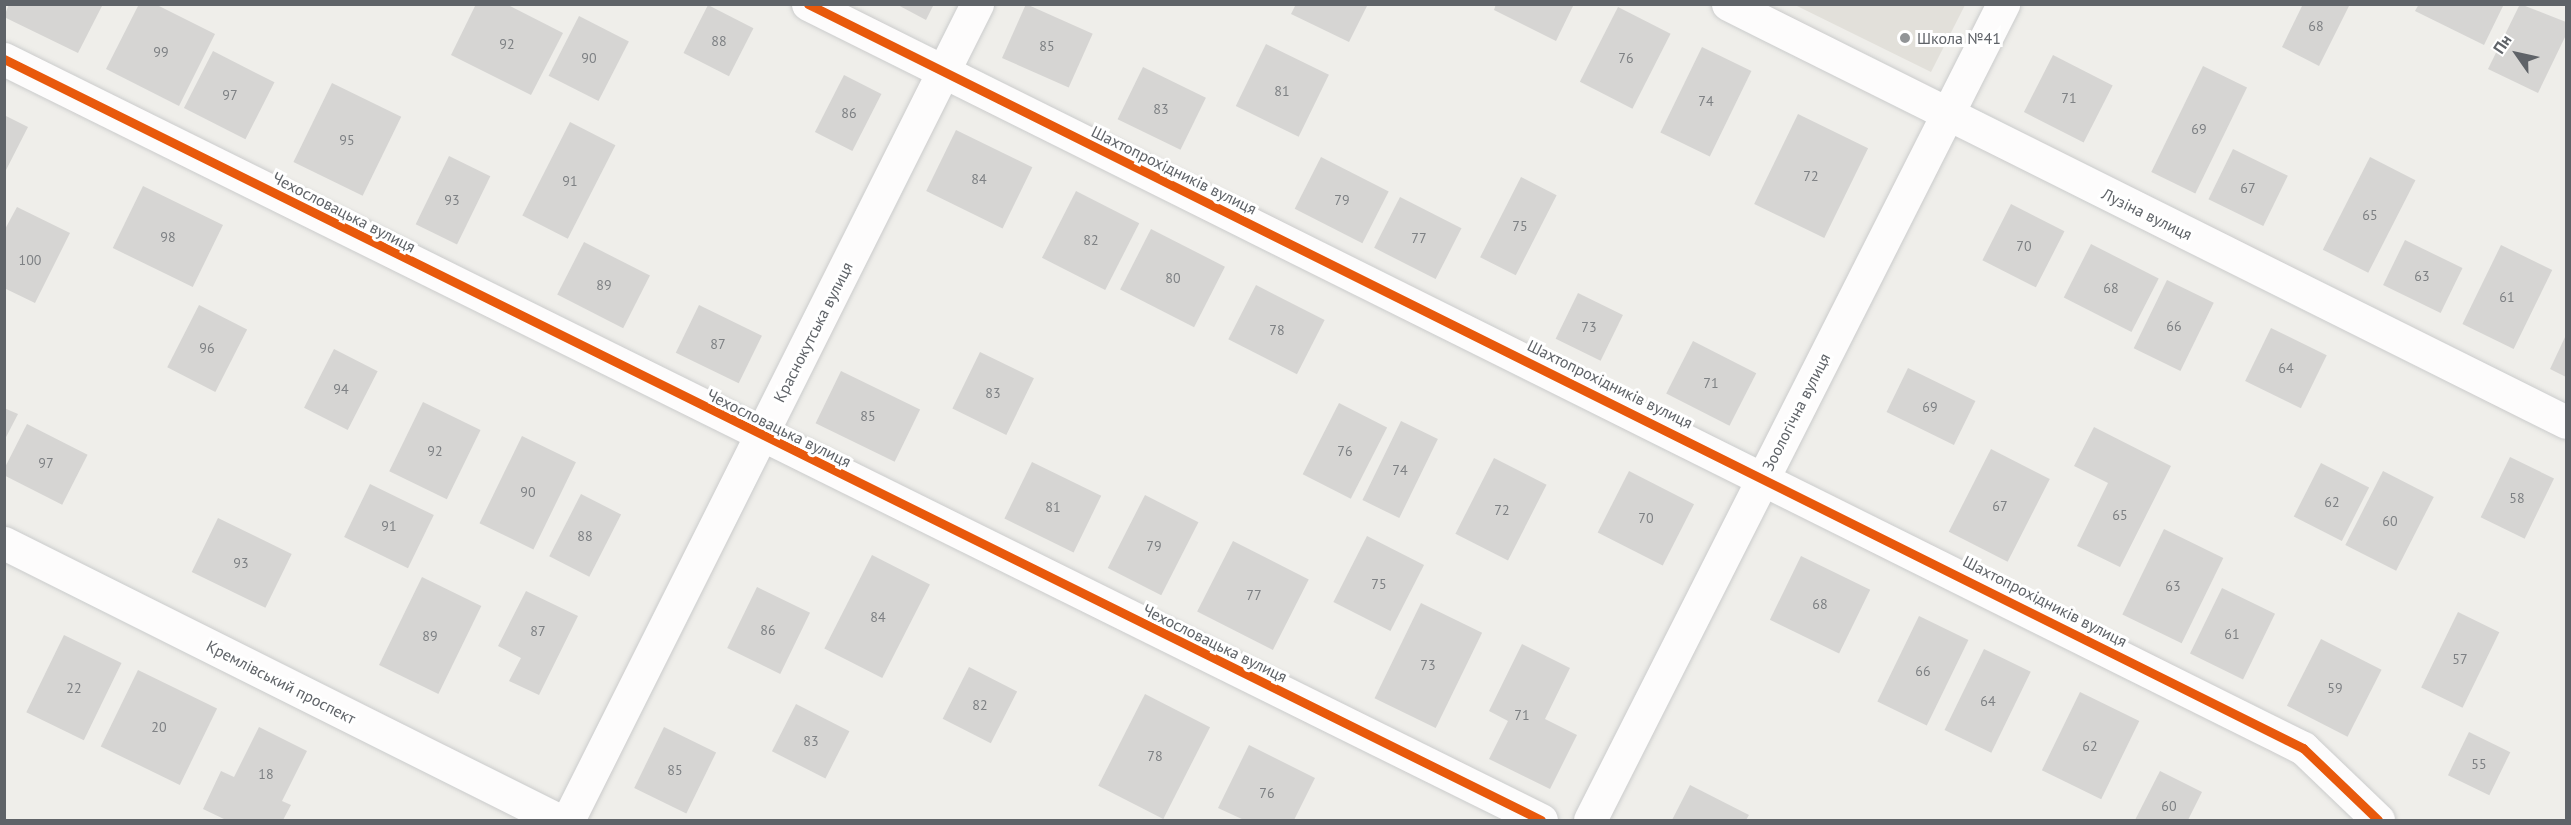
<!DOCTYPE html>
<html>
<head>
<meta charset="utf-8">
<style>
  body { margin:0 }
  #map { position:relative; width:2571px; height:825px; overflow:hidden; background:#efeeea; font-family:"PT Sans",sans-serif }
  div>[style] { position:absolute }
  .education>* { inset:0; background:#e2e0da }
  .building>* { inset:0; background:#d6d5d3; transform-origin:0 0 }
  .roads { filter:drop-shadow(0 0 2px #cbcccc) drop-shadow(0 0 2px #cbcccc) }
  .minor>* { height:33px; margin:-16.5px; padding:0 16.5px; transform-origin:16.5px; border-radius:16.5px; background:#fdfcfc }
  .cycleway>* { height:9px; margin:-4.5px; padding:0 4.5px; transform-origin:4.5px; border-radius:4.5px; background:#e8590c }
  .dots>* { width:16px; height:16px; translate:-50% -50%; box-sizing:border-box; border:3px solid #fff; border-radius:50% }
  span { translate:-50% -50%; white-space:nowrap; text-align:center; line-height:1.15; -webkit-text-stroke:6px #fff; paint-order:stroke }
  .number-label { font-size:14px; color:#7e8184 }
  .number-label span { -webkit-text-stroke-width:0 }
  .poi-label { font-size:16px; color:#5f6368 }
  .left { translate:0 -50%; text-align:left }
  .street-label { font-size:16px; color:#5f6368 }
  .frame { position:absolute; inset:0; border:6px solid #5f6368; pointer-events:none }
  .north { position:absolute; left:2487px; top:24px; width:60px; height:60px; -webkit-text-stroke:4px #fff; paint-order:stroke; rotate:304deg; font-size:16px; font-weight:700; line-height:24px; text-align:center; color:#5f6368 }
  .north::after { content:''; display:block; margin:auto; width:21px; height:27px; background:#5f6368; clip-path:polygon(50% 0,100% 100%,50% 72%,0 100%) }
</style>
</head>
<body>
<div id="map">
  <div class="education">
    <i style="clip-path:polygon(1795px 5px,1965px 4px,1965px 5px,1931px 72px)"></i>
  </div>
  <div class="building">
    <i style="clip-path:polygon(9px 4px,103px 4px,78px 53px,4px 17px)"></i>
    <i style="clip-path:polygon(139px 4px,155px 4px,215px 34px,179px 106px,106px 69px)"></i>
    <i style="clip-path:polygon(476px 4px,506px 4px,563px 33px,531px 95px,451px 55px)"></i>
    <i style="clip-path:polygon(896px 4px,934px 4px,926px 20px)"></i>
    <i style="left:1026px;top:4px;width:73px;height:59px;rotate:24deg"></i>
    <i style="clip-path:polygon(1296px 4px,1368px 4px,1349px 42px,1291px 14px)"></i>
    <i style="clip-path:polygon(1496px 4px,1574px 4px,1556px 41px,1494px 10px)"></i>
    <i style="clip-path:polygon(2303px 4px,2350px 4px,2319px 66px,2282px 47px)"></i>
    <i style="clip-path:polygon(2419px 4px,2504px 4px,2484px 45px,2415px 11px)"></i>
    <i style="clip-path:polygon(2520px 4px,2566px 22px,2566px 35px,2538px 93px,2488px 69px)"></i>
    <i style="left:708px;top:5px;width:51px;height:54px;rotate:27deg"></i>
    <i style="left:1618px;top:7px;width:59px;height:84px;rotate:27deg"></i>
    <i style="left:579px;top:16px;width:56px;height:67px;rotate:27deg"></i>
    <i style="left:1266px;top:44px;width:70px;height:69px;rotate:26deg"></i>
    <i style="left:1702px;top:47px;width:55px;height:95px;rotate:26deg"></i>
    <i style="left:213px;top:51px;width:69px;height:64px;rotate:27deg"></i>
    <i style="left:2053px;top:55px;width:67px;height:64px;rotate:27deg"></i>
    <i style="left:2203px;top:66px;width:49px;height:118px;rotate:26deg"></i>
    <i style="left:1143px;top:67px;width:70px;height:58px;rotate:26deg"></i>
    <i style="left:844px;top:75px;width:42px;height:64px;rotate:27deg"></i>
    <i style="left:332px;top:83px;width:77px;height:88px;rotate:26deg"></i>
    <i style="left:1798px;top:114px;width:78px;height:100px;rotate:26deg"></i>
    <i style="clip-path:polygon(4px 115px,28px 127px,4px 174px)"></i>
    <i style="left:570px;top:122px;width:51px;height:105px;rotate:27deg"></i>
    <i style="left:956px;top:130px;width:85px;height:68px;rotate:26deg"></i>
    <i style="left:2233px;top:149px;width:61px;height:56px;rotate:26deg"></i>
    <i style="left:449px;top:156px;width:46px;height:76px;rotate:26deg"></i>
    <i style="left:1321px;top:157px;width:76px;height:58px;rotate:27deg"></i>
    <i style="left:2370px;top:157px;width:51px;height:104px;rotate:27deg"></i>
    <i style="left:1521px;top:177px;width:40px;height:90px;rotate:27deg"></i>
    <i style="left:143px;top:186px;width:89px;height:69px;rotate:26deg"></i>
    <i style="left:1076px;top:191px;width:71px;height:75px;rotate:27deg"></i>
    <i style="left:1400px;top:197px;width:69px;height:57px;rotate:27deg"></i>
    <i style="left:2011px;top:204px;width:60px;height:63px;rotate:27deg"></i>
    <i style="clip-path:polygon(17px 207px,70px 233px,35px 303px,4px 288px,4px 231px)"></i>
    <i style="left:1151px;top:229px;width:83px;height:68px;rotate:27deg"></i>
    <i style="left:2405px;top:240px;width:64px;height:50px;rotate:26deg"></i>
    <i style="left:584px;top:242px;width:74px;height:59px;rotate:27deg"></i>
    <i style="left:2091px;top:244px;width:76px;height:60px;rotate:27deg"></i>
    <i style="left:2501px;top:245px;width:57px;height:88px;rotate:26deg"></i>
    <i style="left:2167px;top:280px;width:52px;height:76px;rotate:26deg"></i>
    <i style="left:1256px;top:285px;width:77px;height:61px;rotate:27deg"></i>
    <i style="left:1578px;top:293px;width:50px;height:51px;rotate:26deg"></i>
    <i style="left:199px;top:305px;width:54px;height:70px;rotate:27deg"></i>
    <i style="left:699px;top:305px;width:70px;height:53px;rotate:26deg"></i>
    <i style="left:2271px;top:328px;width:62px;height:59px;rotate:26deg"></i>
    <i style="clip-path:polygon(2566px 335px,2566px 377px,2550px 369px)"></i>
    <i style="left:1693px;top:341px;width:71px;height:59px;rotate:27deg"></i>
    <i style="left:334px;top:349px;width:49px;height:66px;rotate:27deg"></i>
    <i style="left:980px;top:352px;width:60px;height:63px;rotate:26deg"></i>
    <i style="left:1908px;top:368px;width:75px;height:49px;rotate:26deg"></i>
    <i style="left:841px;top:371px;width:88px;height:58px;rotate:26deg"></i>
    <i style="left:423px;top:402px;width:64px;height:77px;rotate:26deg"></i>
    <i style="left:1339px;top:403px;width:54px;height:80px;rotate:27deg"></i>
    <i style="clip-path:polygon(4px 408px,18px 414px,4px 441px)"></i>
    <i style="left:1401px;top:421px;width:41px;height:88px;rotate:26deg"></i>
    <i style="left:27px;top:424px;width:68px;height:56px;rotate:27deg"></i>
    <i style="clip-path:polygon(2094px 427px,2171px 466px,2120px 567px,2077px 546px,2108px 483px,2074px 466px)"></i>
    <i style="left:522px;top:436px;width:60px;height:97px;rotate:26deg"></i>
    <i style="left:1991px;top:449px;width:66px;height:93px;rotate:27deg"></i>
    <i style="left:2510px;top:457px;width:49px;height:67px;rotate:26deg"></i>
    <i style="left:1494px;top:458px;width:59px;height:85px;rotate:27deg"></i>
    <i style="left:1032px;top:462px;width:77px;height:63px;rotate:26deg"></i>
    <i style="left:2321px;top:463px;width:54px;height:60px;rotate:27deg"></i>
    <i style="left:1629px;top:471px;width:73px;height:69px;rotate:27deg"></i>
    <i style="left:2383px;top:471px;width:57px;height:83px;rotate:27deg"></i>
    <i style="left:370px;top:484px;width:71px;height:59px;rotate:26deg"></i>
    <i style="left:581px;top:494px;width:45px;height:70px;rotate:27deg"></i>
    <i style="left:1145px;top:495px;width:60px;height:82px;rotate:27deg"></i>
    <i style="left:218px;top:518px;width:82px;height:60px;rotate:26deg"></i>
    <i style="left:2164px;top:529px;width:66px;height:95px;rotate:26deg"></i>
    <i style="left:1367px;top:536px;width:64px;height:74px;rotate:27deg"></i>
    <i style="left:1233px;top:541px;width:85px;height:79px;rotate:27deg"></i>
    <i style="left:872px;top:555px;width:65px;height:105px;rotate:27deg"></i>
    <i style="left:1801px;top:556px;width:77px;height:71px;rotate:26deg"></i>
    <i style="left:422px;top:577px;width:66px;height:98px;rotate:26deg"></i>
    <i style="left:757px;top:587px;width:59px;height:68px;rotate:26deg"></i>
    <i style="left:2222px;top:588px;width:59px;height:73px;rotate:26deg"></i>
    <i style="clip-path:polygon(526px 591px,578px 616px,539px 695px,509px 681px,521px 658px,498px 646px)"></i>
    <i style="left:1421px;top:603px;width:68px;height:106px;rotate:26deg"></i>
    <i style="left:2458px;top:612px;width:46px;height:84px;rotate:26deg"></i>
    <i style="left:1919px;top:616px;width:55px;height:95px;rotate:26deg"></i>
    <i style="left:64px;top:635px;width:64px;height:86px;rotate:26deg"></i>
    <i style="left:2321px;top:639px;width:68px;height:75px;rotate:27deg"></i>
    <i style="clip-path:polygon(1522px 644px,1570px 668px,1545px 719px,1577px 735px,1550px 789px,1489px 759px,1508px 721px,1489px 711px)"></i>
    <i style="left:1984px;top:649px;width:52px;height:90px;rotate:26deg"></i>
    <i style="left:969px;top:667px;width:54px;height:58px;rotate:27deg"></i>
    <i style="left:138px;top:670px;width:88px;height:85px;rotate:26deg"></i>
    <i style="left:2080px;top:692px;width:66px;height:87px;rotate:26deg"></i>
    <i style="left:1145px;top:694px;width:73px;height:103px;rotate:27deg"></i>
    <i style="left:796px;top:704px;width:60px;height:53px;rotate:27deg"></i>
    <i style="clip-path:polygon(259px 727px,307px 751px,282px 801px,291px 805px,283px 820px,226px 820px,203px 809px,221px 771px,234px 777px)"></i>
    <i style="left:664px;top:727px;width:58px;height:68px;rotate:26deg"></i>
    <i style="left:2469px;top:732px;width:46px;height:48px;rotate:26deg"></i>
    <i style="clip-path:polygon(1249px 745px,1315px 778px,1294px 820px,1244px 820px,1218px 808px)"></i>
    <i style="clip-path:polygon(2160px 771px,2202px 792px,2188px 820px,2135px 820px)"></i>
    <i style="clip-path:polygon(1690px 785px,1749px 815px,1746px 820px,1672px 820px)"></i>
  </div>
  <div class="roads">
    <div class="minor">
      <i style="left:808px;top:4px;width:1670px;rotate:26.46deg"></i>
      <i style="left:2303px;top:748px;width:104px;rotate:43.8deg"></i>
      <i style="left:1728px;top:4px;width:936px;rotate:26.51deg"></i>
      <i style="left:4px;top:59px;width:1715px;rotate:26.34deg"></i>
      <i style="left:4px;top:543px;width:619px;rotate:26.57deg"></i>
      <i style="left:568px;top:820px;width:913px;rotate:-63.38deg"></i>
      <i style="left:1590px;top:820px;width:915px;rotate:-63.15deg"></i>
    </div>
  </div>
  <div class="cycleway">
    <i style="left:808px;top:4px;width:1670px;rotate:26.46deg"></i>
    <i style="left:2303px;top:748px;width:104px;rotate:43.8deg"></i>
    <i style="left:4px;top:59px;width:1715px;rotate:26.34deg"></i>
  </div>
  <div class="dots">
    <i style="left:1905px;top:38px;background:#919496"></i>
  </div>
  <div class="number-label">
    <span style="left:2316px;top:26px">68</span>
    <span style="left:719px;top:41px">88</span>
    <span style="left:507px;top:44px">92</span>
    <span style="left:1047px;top:46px">85</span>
    <span style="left:161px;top:52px">99</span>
    <span style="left:589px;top:58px">90</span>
    <span style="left:1626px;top:58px">76</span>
    <span style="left:1282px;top:91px">81</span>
    <span style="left:230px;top:95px">97</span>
    <span style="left:2069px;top:98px">71</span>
    <span style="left:1706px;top:101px">74</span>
    <span style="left:1161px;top:109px">83</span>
    <span style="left:849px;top:113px">86</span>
    <span style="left:2199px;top:129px">69</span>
    <span style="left:347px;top:140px">95</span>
    <span style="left:1811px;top:176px">72</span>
    <span style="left:979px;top:179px">84</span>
    <span style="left:570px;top:181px">91</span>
    <span style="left:2248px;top:188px">67</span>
    <span style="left:452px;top:200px">93</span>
    <span style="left:1342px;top:200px">79</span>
    <span style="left:2370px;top:215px">65</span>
    <span style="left:1520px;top:226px">75</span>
    <span style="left:168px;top:237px">98</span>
    <span style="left:1419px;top:238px">77</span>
    <span style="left:1091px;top:240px">82</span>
    <span style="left:2024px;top:246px">70</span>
    <span style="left:30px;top:260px">100</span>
    <span style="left:2422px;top:276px">63</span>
    <span style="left:1173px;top:278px">80</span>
    <span style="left:604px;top:285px">89</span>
    <span style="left:2111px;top:288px">68</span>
    <span style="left:2507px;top:297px">61</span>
    <span style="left:2174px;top:326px">66</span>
    <span style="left:1589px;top:327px">73</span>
    <span style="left:1277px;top:330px">78</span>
    <span style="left:718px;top:344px">87</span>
    <span style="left:207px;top:348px">96</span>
    <span style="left:2286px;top:368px">64</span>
    <span style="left:1711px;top:383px">71</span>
    <span style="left:341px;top:389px">94</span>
    <span style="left:993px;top:393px">83</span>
    <span style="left:1930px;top:407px">69</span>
    <span style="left:868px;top:416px">85</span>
    <span style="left:435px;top:451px">92</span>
    <span style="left:1345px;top:451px">76</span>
    <span style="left:46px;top:463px">97</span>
    <span style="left:1400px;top:470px">74</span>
    <span style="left:528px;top:492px">90</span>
    <span style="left:2517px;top:498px">58</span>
    <span style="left:2332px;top:502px">62</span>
    <span style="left:2000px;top:506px">67</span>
    <span style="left:1053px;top:507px">81</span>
    <span style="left:1502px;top:510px">72</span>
    <span style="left:2120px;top:515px">65</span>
    <span style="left:1646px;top:518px">70</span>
    <span style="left:2390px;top:521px">60</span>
    <span style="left:389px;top:526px">91</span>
    <span style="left:585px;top:536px">88</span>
    <span style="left:1154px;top:546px">79</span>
    <span style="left:241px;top:563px">93</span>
    <span style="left:1379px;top:584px">75</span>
    <span style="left:2173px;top:586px">63</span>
    <span style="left:1254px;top:595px">77</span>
    <span style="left:1820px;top:604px">68</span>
    <span style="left:878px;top:617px">84</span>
    <span style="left:768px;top:630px">86</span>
    <span style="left:538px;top:631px">87</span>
    <span style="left:2232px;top:634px">61</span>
    <span style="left:430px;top:636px">89</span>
    <span style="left:2460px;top:659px">57</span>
    <span style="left:1428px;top:665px">73</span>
    <span style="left:1923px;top:671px">66</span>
    <span style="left:74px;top:688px">22</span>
    <span style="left:2335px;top:688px">59</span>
    <span style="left:1988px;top:701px">64</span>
    <span style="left:980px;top:705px">82</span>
    <span style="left:1522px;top:715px">71</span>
    <span style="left:159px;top:727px">20</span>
    <span style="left:811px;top:741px">83</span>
    <span style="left:2090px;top:746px">62</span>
    <span style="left:1155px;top:756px">78</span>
    <span style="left:2479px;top:764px">55</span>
    <span style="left:675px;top:770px">85</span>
    <span style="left:266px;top:774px">18</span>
    <span style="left:1267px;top:793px">76</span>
    <span style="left:2169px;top:806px">60</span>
  </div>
  <div class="poi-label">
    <span class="left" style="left:1917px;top:38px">Школа №41</span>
  </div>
  <div class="street-label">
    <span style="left:1174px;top:170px;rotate:26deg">Шахтопрохідників вулиця</span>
    <span style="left:344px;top:212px;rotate:27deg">Чехословацька вулиця</span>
    <span style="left:2147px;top:214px;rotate:26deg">Лузіна вулиця</span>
    <span style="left:813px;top:332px;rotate:-63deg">Краснокутська вулиця</span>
    <span style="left:1610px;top:384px;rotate:26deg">Шахтопрохідників вулиця</span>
    <span style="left:1796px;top:412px;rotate:-63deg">Зоологічна вулиця</span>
    <span style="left:779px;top:428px;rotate:26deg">Чехословацька вулиця</span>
    <span style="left:2045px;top:601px;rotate:27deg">Шахтопрохідників вулиця</span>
    <span style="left:1215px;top:643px;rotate:26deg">Чехословацька вулиця</span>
    <span style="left:281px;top:682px;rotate:27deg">Кремлівський проспект</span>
  </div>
  <div class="frame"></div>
  <div class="north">Пн</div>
</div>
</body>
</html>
